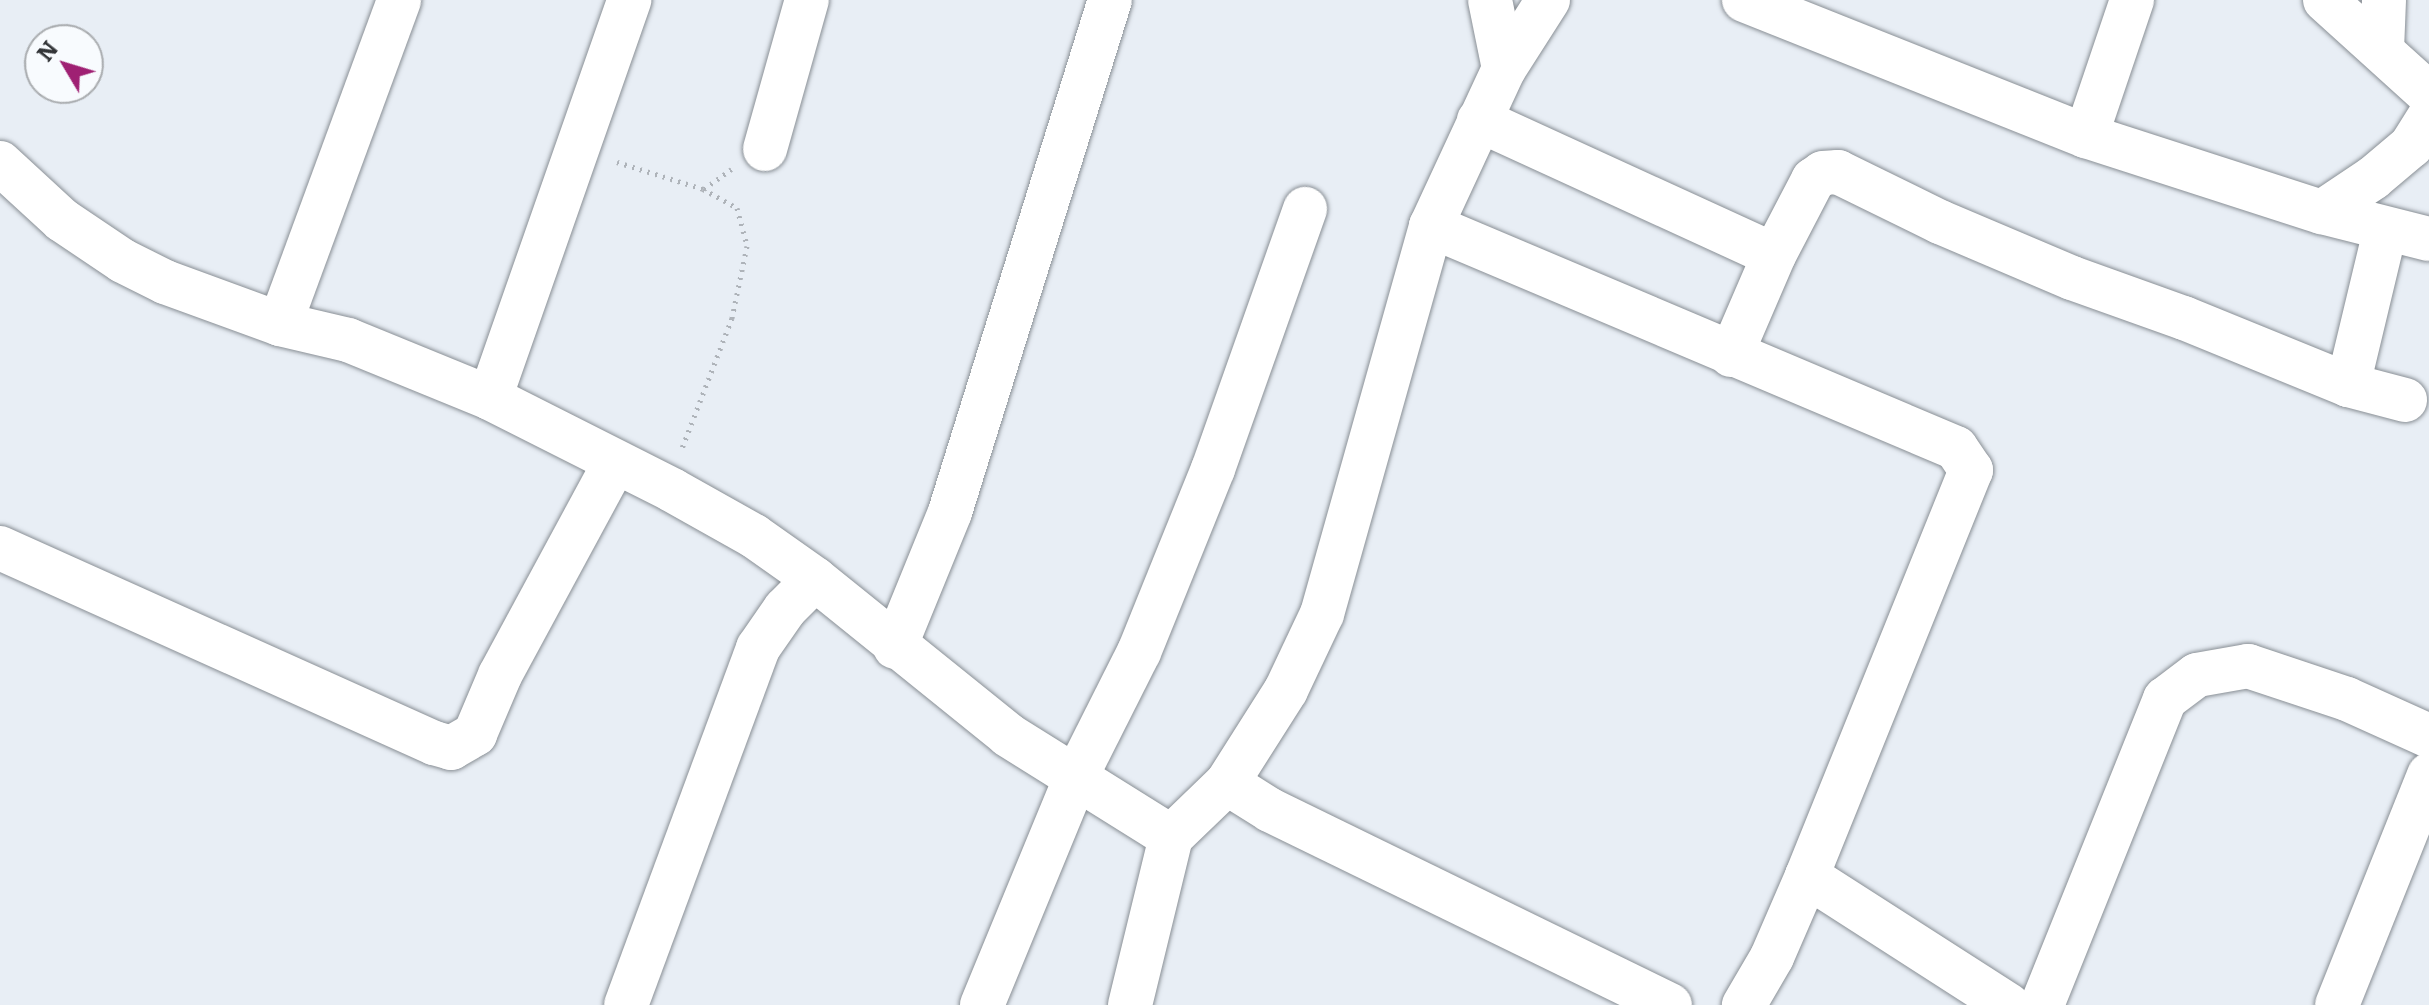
<!DOCTYPE html>
<html>
<head>
<meta charset="utf-8">
<style>
  body { margin:0 }
  #map { position:relative; width:2429px; height:1005px; overflow:hidden; background:#e8eef5; font-family:Literata,serif }
  div>[style] { position:absolute }
  .path>* { height:5px; margin-top:-2.5px; transform-origin:0; background:repeating-linear-gradient(90deg,#aeb3b9 0 2px,transparent 0 8px) }
  .roads { filter:drop-shadow(0 0 2px #898f95) drop-shadow(0 0 2px #898f95) }
  .minor>* { height:44px; margin:-22px; padding:0 22px; transform-origin:22px; border-radius:22px; background:#fff }
  span { translate:-50% -50%; white-space:nowrap; text-align:center; line-height:1.15; -webkit-text-stroke:6px #f8fbfe; paint-order:stroke }
  .north { position:absolute; left:24px; top:24px; width:80px; height:80px; box-sizing:border-box; background:#f8fbfe; border:2px solid #a9acaf; border-radius:50%; rotate:308deg; font-size:22px; font-weight:700; line-height:32px; text-align:center; color:#333538 }
  .north::after { content:''; display:block; margin:auto; width:28px; height:36px; background:#9f2073; clip-path:polygon(50% 0,100% 100%,50% 72%,0 100%) }
</style>
</head>
<body>
<div id="map">
  <div class="path">
    <i style="left:617px;top:162px;width:90px;rotate:17.4deg"></i>
    <i style="left:703px;top:189px;width:39px;rotate:29deg"></i>
    <i style="left:737px;top:208px;width:39px;rotate:75deg"></i>
    <i style="left:747px;top:246px;width:74px;rotate:101.8deg"></i>
    <i style="left:732px;top:318px;width:139px;rotate:111deg"></i>
    <i style="left:704px;top:189px;width:34px;rotate:-36deg"></i>
  </div>
  <div class="roads">
    <div class="minor">
      <i style="left:1490px;top:0;width:70px;rotate:78.5deg"></i>
      <i style="left:1744px;top:0;width:368px;rotate:21.7deg"></i>
      <i style="left:2086px;top:136px;width:248px;rotate:17.9deg"></i>
      <i style="left:2322px;top:212px;width:110px;rotate:14.2deg"></i>
      <i style="left:2325px;top:0;width:140px;rotate:42.1deg"></i>
      <i style="left:2382px;top:50px;width:50px;rotate:-87.7deg"></i>
      <i style="left:1479px;top:120px;width:324px;rotate:24.6deg"></i>
      <i style="left:2086px;top:136px;width:144px;rotate:-71.3deg"></i>
      <i style="left:765px;top:149px;width:155px;rotate:-74.3deg"></i>
      <i style="left:0;top:163px;width:84px;rotate:42.6deg"></i>
      <i style="left:62px;top:220px;width:73px;rotate:33.9deg"></i>
      <i style="left:123px;top:261px;width:47px;rotate:26.6deg"></i>
      <i style="left:165px;top:282px;width:122px;rotate:20.1deg"></i>
      <i style="left:280px;top:324px;width:70px;rotate:13.2deg"></i>
      <i style="left:348px;top:340px;width:153px;rotate:22.2deg"></i>
      <i style="left:490px;top:398px;width:204px;rotate:26.8deg"></i>
      <i style="left:672px;top:490px;width:94px;rotate:29.3deg"></i>
      <i style="left:754px;top:536px;width:75px;rotate:35.2deg"></i>
      <i style="left:815px;top:579px;width:248px;rotate:38.9deg"></i>
      <i style="left:1008px;top:735px;width:192px;rotate:32deg"></i>
      <i style="left:2322px;top:212px;width:61px;rotate:-33.7deg"></i>
      <i style="left:2373px;top:178px;width:50px;rotate:-40.1deg"></i>
      <i style="left:2411px;top:146px;width:34px;rotate:-58deg"></i>
      <i style="left:1431px;top:226px;width:570px;rotate:22.92deg"></i>
      <i style="left:1956px;top:448px;width:27px;rotate:56deg"></i>
      <i style="left:1971px;top:470px;width:438px;rotate:112deg"></i>
      <i style="left:1807px;top:876px;width:88px;rotate:113.4deg"></i>
      <i style="left:1772px;top:957px;width:56px;rotate:120.3deg"></i>
      <i style="left:280px;top:324px;width:345px;rotate:-69.8deg"></i>
      <i style="left:1731px;top:355px;width:109px;rotate:-66.7deg"></i>
      <i style="left:1774px;top:255px;width:85px;rotate:-62.5deg"></i>
      <i style="left:1813px;top:180px;width:12px;rotate:-35deg"></i>
      <i style="left:1823px;top:173px;width:15px;rotate:-4deg"></i>
      <i style="left:1838px;top:172px;width:114px;rotate:26.1deg"></i>
      <i style="left:1940px;top:222px;width:143px;rotate:23deg"></i>
      <i style="left:2072px;top:278px;width:119px;rotate:19.7deg"></i>
      <i style="left:2184px;top:318px;width:177px;rotate:22.2deg"></i>
      <i style="left:2348px;top:385px;width:59px;rotate:14.7deg"></i>
      <i style="left:2348px;top:385px;width:158px;rotate:-76.5deg"></i>
      <i style="left:490px;top:398px;width:422px;rotate:-70.7deg"></i>
      <i style="left:0;top:548px;width:476px;rotate:24.2deg"></i>
      <i style="left:434px;top:743px;width:18px;rotate:16deg"></i>
      <i style="left:451px;top:748px;width:28px;rotate:-30deg"></i>
      <i style="left:475px;top:734px;width:64px;rotate:-67deg"></i>
      <i style="left:500px;top:675px;width:242px;rotate:-61.6deg"></i>
      <i style="left:895px;top:647px;width:146px;rotate:-67.8deg"></i>
      <i style="left:950px;top:512px;width:536px;rotate:-72.65deg"></i>
      <i style="left:1227px;top:783px;width:51px;rotate:32.1deg"></i>
      <i style="left:1270px;top:810px;width:445px;rotate:26deg"></i>
      <i style="left:1807px;top:876px;width:239px;rotate:32.7deg"></i>
      <i style="left:626px;top:1005px;width:381px;rotate:-69.7deg"></i>
      <i style="left:758px;top:648px;width:47px;rotate:-55.3deg"></i>
      <i style="left:785px;top:609px;width:42px;rotate:-45deg"></i>
      <i style="left:982px;top:1005px;width:247px;rotate:-67.6deg"></i>
      <i style="left:1076px;top:777px;width:140px;rotate:-63.3deg"></i>
      <i style="left:1139px;top:652px;width:197px;rotate:-68deg"></i>
      <i style="left:1213px;top:469px;width:276px;rotate:-70.5deg"></i>
      <i style="left:1130px;top:1005px;width:173px;rotate:-76.3deg"></i>
      <i style="left:1171px;top:837px;width:78px;rotate:-44deg"></i>
      <i style="left:1227px;top:783px;width:110px;rotate:-57.6deg"></i>
      <i style="left:1286px;top:690px;width:84px;rotate:-64.7deg"></i>
      <i style="left:1322px;top:614px;width:403px;rotate:-74.3deg"></i>
      <i style="left:1431px;top:226px;width:173px;rotate:-65.1deg"></i>
      <i style="left:1504px;top:69px;width:82px;rotate:-57.5deg"></i>
      <i style="left:2042px;top:1005px;width:330px;rotate:-68.1deg"></i>
      <i style="left:2165px;top:699px;width:40px;rotate:-37deg"></i>
      <i style="left:2197px;top:675px;width:52px;rotate:-10deg"></i>
      <i style="left:2248px;top:666px;width:104px;rotate:18.4deg"></i>
      <i style="left:2347px;top:699px;width:90px;rotate:24.3deg"></i>
      <i style="left:2337px;top:1005px;width:248px;rotate:-68.2deg"></i>
    </div>
  </div>
  <div class="north">N</div>
</div>
</body>
</html>
